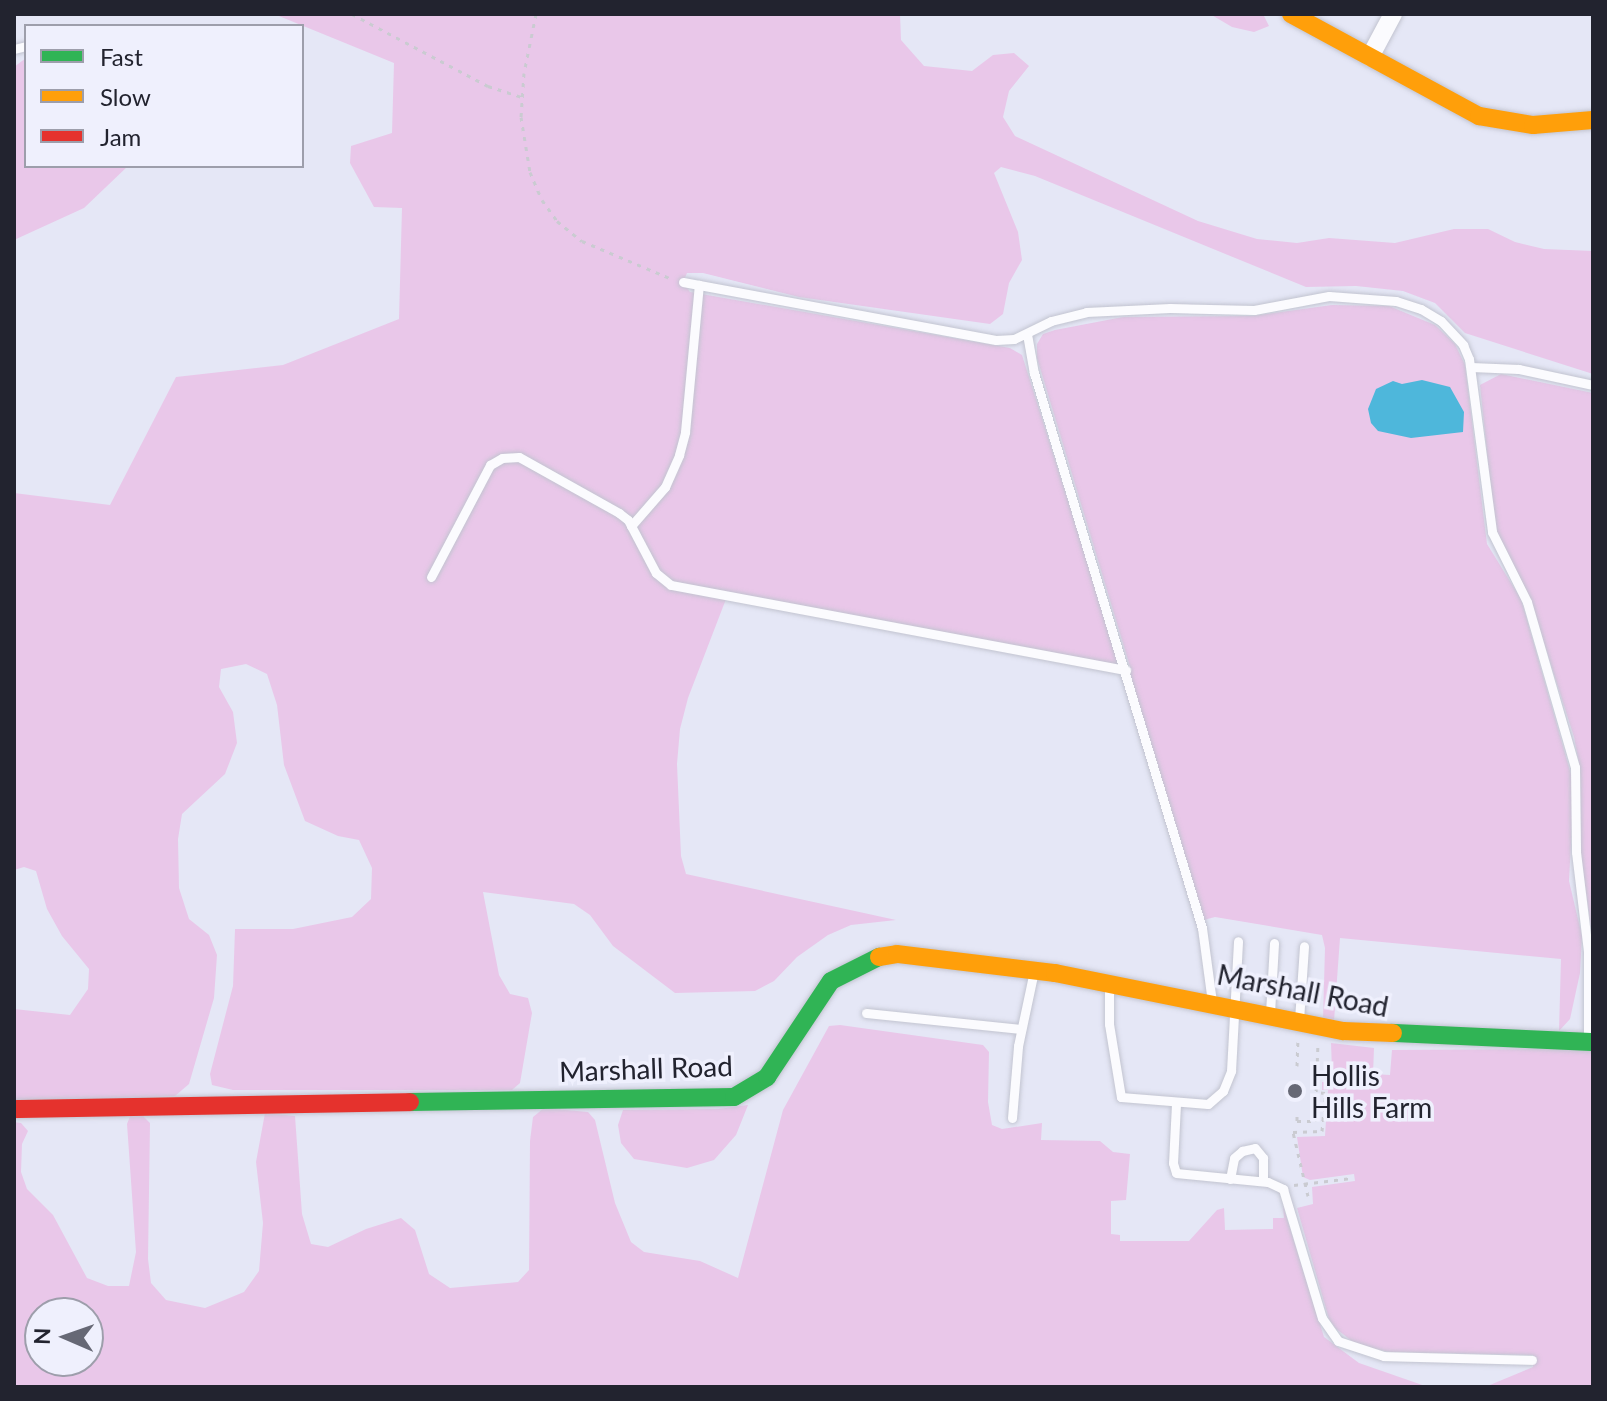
<!DOCTYPE html>
<html>
<head>
<meta charset="utf-8">
<style>
  body { margin:0 }
  #map { position:relative; width:1607px; height:1401px; overflow:hidden; background:#e5e7f6; font-family:Lato,sans-serif }
  div>[style] { position:absolute }
  .green>* { inset:0; background:#e9c7e9 }
  .water>* { inset:0; background:#4eb7db }
  .path>* { height:3px; margin-top:-1.5px; transform-origin:0; background:repeating-linear-gradient(90deg,#cacbd1 0 4px,transparent 0 10px) }
  .roads { filter:drop-shadow(0 0 2px #c2c4d0) drop-shadow(0 0 2px #c2c4d0) }
  .lane>* { height:9px; margin:-4.5px; padding:0 4.5px; transform-origin:4.5px; border-radius:4.5px; background:#fbfbfe }
  .street>* { height:18px; margin:-9px; padding:0 9px; transform-origin:9px; border-radius:9px; background:#fbfbfe }
  .fast>* { height:18px; margin:-9px; padding:0 9px; transform-origin:9px; border-radius:9px; background:#30b455 }
  .slow>* { height:18px; margin:-9px; padding:0 9px; transform-origin:9px; border-radius:9px; background:#ff9f0a }
  .jam>* { height:18px; margin:-9px; padding:0 9px; transform-origin:9px; border-radius:9px; background:#e5322d }
  .dots>* { width:22px; height:22px; translate:-50% -50%; box-sizing:border-box; border:4px solid #eff0fd; border-radius:50% }
  span { translate:-50% -50%; white-space:nowrap; text-align:center; line-height:1.15; -webkit-text-stroke:7px #eff0fd; paint-order:stroke }
  .street-label { font-size:28px; color:#22232f }
  .poi-label { font-size:28px; color:#22232f }
  .left { translate:0 -50%; text-align:left }
  .frame { position:absolute; inset:0; border:16px solid #22232f; pointer-events:none }
  .legend { position:absolute; left:24px; top:24px; width:280px; height:144px; box-sizing:border-box; background:#eff0fd; border:2px solid #9d9eab; margin:0; padding:10px 14px; list-style:none; font-size:24px; color:#22232f }
  .legend li { display:flex; align-items:center; gap:16px; height:40px }
  .legend b { width:40px; border:2px solid #9d9eab }
  .north { position:absolute; left:24px; top:1297px; width:80px; height:80px; box-sizing:border-box; background:#eff0fd; border:2px solid #9d9eab; border-radius:50%; rotate:272deg; font-size:22px; font-weight:700; line-height:32px; text-align:center; color:#22232f }
  .north::after { content:''; display:block; margin:auto; width:28px; height:36px; background:#666875; clip-path:polygon(50% 0,100% 100%,50% 72%,0 100%) }
</style>
</head>
<body>
<div id="map">
  <div class="green">
    <i style="clip-path:polygon(274px 14px,900px 14px,901px 40px,924px 66px,972px 71px,993px 55px,1014px 53px,1029px 66px,1009px 91px,1003px 117px,1015px 136px,1198px 221px,1257px 239px,1297px 243px,1329px 238px,1395px 243px,1454px 229px,1488px 229px,1515px 242px,1544px 249px,1593px 251px,1593px 374px,1465px 333px,1435px 303px,1403px 291px,1356px 286px,1306px 287px,1035px 176px,1001px 167px,994px 173px,1018px 232px,1022px 260px,1009px 283px,1003px 314px,990px 324px,799px 297px,703px 273px,687px 273px,683px 282px,690px 292px,1010px 348px,1022px 355px,1121px 669px,726px 599px,688px 698px,680px 729px,677px 764px,681px 856px,686px 874px,896px 920px,851px 925px,828px 935px,797px 957px,774px 981px,755px 991px,675px 993px,613px 946px,590px 915px,574px 904px,483px 892px,499px 975px,510px 994px,528px 998px,532px 1013px,520px 1083px,512px 1090px,233px 1090px,212px 1085px,210px 1074px,233px 986px,235px 929px,293px 929px,352px 917px,371px 899px,372px 868px,359px 840px,338px 836px,305px 821px,284px 765px,277px 705px,267px 674px,246px 664px,221px 669px,219px 687px,233px 712px,237px 743px,225px 774px,182px 814px,178px 839px,179px 888px,189px 919px,209px 935px,217px 955px,214px 998px,189px 1084px,175px 1096px,14px 1104px,14px 1009px,70px 1015px,88px 989px,89px 969px,62px 936px,47px 909px,36px 871px,24px 867px,14px 870px,14px 493px,110px 505px,176px 377px,283px 365px,399px 319px,402px 208px,374px 207px,350px 163px,351px 146px,392px 133px,394px 63px)"></i>
    <i style="clip-path:polygon(1210px 14px,1263px 14px,1269px 26px,1254px 32px,1232px 27px)"></i>
    <i style="clip-path:polygon(26px 58px,26px 166px,128px 166px,84px 208px,14px 240px,14px 67px)"></i>
    <i style="clip-path:polygon(1332px 305px,1389px 306px,1435px 325px,1455px 344px,1465px 365px,1487px 544px,1521px 599px,1574px 785px,1569px 881px,1582px 936px,1580px 973px,1570px 1019px,1559px 1031px,1561px 959px,1340px 938px,1334px 1021px,1323px 1019px,1325px 948px,1322px 935px,1215px 917px,1200px 921px,1126px 670px,1131px 670px,1037px 358px,1037px 344px,1043px 334px,1055px 330px,1123px 317px,1252px 316px)"></i>
    <i style="clip-path:polygon(1501px 374px,1593px 393px,1593px 942px,1580px 850px,1579px 763px,1574px 737px,1530px 599px,1496px 531px,1493px 510px,1480px 385px)"></i>
    <i style="clip-path:polygon(evenodd,840px 1025px,983px 1045px,989px 1052px,988px 1102px,992px 1125px,1002px 1129px,1042px 1123px,1041px 1140px,1100px 1141px,1113px 1152px,1130px 1154px,1126px 1200px,1111px 1201px,1111px 1234px,1120px 1235px,1120px 1241px,1189px 1241px,1217px 1210px,1224px 1208px,1225px 1230px,1273px 1229px,1273px 1218px,1284px 1218px,1283px 1206px,1324px 1337px,1359px 1363px,1428px 1387px,14px 1387px,14px 1122px,21px 1123px,28px 1131px,22px 1144px,21px 1172px,27px 1189px,53px 1215px,87px 1278px,108px 1286px,129px 1286px,136px 1252px,127px 1124px,131px 1114px,143px 1116px,150px 1123px,148px 1259px,151px 1283px,166px 1300px,205px 1308px,244px 1292px,259px 1271px,263px 1223px,256px 1162px,265px 1113px,295px 1116px,302px 1214px,311px 1244px,328px 1247px,366px 1229px,401px 1218px,415px 1230px,429px 1274px,450px 1288px,518px 1282px,529px 1270px,530px 1141px,533px 1117px,544px 1108px,588px 1112px,595px 1120px,615px 1203px,631px 1242px,644px 1252px,700px 1261px,738px 1278px,783px 1110px,829px 1026px,840px 1025px,40px 1313px,88px 1313px,88px 1361px,40px 1361px,40px 1313px)"></i>
    <i style="clip-path:polygon(1331px 1043px,1374px 1048px,1373px 1074px,1390px 1075px,1392px 1050px,1593px 1049px,1593px 1387px,1485px 1387px,1533px 1367px,1533px 1355px,1390px 1352px,1357px 1345px,1335px 1328px,1329px 1319px,1297px 1208px,1313px 1204px,1312px 1187px,1355px 1181px,1354px 1174px,1310px 1180px,1303px 1177px,1297px 1137px,1325px 1136px,1328px 1090px,1322px 1090px,1322px 1082px,1357px 1084px,1358px 1074px,1332px 1070px)"></i>
    <i style="clip-path:polygon(748px 1105px,736px 1135px,714px 1160px,687px 1168px,634px 1159px,621px 1143px,618px 1125px,623px 1110px,718px 1109px)"></i>
  </div>
  <div class="water">
    <i style="clip-path:polygon(1422px 380px,1450px 387px,1464px 412px,1463px 432px,1411px 438px,1378px 431px,1371px 423px,1368px 409px,1376px 389px,1393px 381px,1402px 384px)"></i>
  </div>
  <div class="path">
    <i style="left:352px;top:14px;width:154px;rotate:27.9deg"></i>
    <i style="left:488px;top:86px;width:35px;rotate:18deg"></i>
    <i style="left:536px;top:14px;width:60px;rotate:101.5deg"></i>
    <i style="left:524px;top:73px;width:44px;rotate:93.9deg"></i>
    <i style="left:521px;top:117px;width:56px;rotate:80.7deg"></i>
    <i style="left:530px;top:172px;width:30px;rotate:67deg"></i>
    <i style="left:542px;top:200px;width:26px;rotate:54deg"></i>
    <i style="left:557px;top:221px;width:32px;rotate:39deg"></i>
    <i style="left:582px;top:241px;width:98px;rotate:22.9deg"></i>
    <i style="left:1297px;top:1066px;width:24px;rotate:-88deg"></i>
    <i style="left:1297px;top:1116px;width:5px;rotate:90deg"></i>
    <i style="left:1297px;top:1121px;width:18px"></i>
    <i style="left:1315px;top:1121px;width:77px;rotate:-87.8deg"></i>
    <i style="left:1294px;top:1185px;width:58px;rotate:-6.9deg"></i>
    <i style="left:1308px;top:1196px;width:66px;rotate:-103.2deg"></i>
    <i style="left:1293px;top:1132px;width:29px;rotate:-2deg"></i>
    <i style="left:1322px;top:1131px;width:38px;rotate:-85deg"></i>
    <i style="left:1325px;top:1093px;width:9px;rotate:-174deg"></i>
  </div>
  <div class="roads">
    <div class="lane">
      <i style="left:14px;top:49px;width:12px;rotate:-14deg"></i>
      <i style="left:683px;top:282px;width:318px;rotate:10.5deg"></i>
      <i style="left:996px;top:340px;width:18px;rotate:-3deg"></i>
      <i style="left:1014px;top:339px;width:41px;rotate:-25.9deg"></i>
      <i style="left:1051px;top:321px;width:36px;rotate:-14deg"></i>
      <i style="left:1086px;top:312px;width:84px;rotate:-2.7deg"></i>
      <i style="left:1170px;top:308px;width:84px;rotate:1.4deg"></i>
      <i style="left:1254px;top:310px;width:76px;rotate:-10.6deg"></i>
      <i style="left:1329px;top:296px;width:67px;rotate:4.3deg"></i>
      <i style="left:1396px;top:301px;width:26px;rotate:18deg"></i>
      <i style="left:1421px;top:309px;width:23px;rotate:31deg"></i>
      <i style="left:1441px;top:321px;width:33px;rotate:47deg"></i>
      <i style="left:1463px;top:345px;width:15px;rotate:67deg"></i>
      <i style="left:1469px;top:359px;width:175px;rotate:82.4deg"></i>
      <i style="left:1492px;top:532px;width:78px;rotate:63.4deg"></i>
      <i style="left:1527px;top:602px;width:172px;rotate:73.8deg"></i>
      <i style="left:1575px;top:767px;width:85px;rotate:89.3deg"></i>
      <i style="left:1576px;top:852px;width:100px;rotate:83.1deg"></i>
      <i style="left:1588px;top:951px;width:87px;rotate:90deg"></i>
      <i style="left:1027px;top:334px;width:40px;rotate:80deg"></i>
      <i style="left:1034px;top:373px;width:580px;rotate:73.16deg"></i>
      <i style="left:1202px;top:928px;width:75px;rotate:82.3deg"></i>
      <i style="left:1471px;top:367px;width:48px;rotate:2.4deg"></i>
      <i style="left:1519px;top:369px;width:76px;rotate:12.2deg"></i>
      <i style="left:631px;top:526px;width:52px;rotate:-48.9deg"></i>
      <i style="left:665px;top:487px;width:35px;rotate:-66deg"></i>
      <i style="left:679px;top:455px;width:24px;rotate:-75deg"></i>
      <i style="left:685px;top:432px;width:148px;rotate:-84.6deg"></i>
      <i style="left:431px;top:577px;width:127px;rotate:-62.2deg"></i>
      <i style="left:490px;top:465px;width:14px;rotate:-30deg"></i>
      <i style="left:502px;top:458px;width:17px;rotate:-3deg"></i>
      <i style="left:519px;top:457px;width:115px;rotate:29.2deg"></i>
      <i style="left:619px;top:513px;width:11px;rotate:38deg"></i>
      <i style="left:628px;top:520px;width:60px;rotate:62.2deg"></i>
      <i style="left:656px;top:573px;width:19px;rotate:39deg"></i>
      <i style="left:671px;top:585px;width:463px;rotate:10.6deg"></i>
      <i style="left:1109px;top:986px;width:38px;rotate:90deg"></i>
      <i style="left:1109px;top:1024px;width:74px;rotate:80.7deg"></i>
      <i style="left:1121px;top:1097px;width:87px;rotate:4.6deg"></i>
      <i style="left:1208px;top:1104px;width:20px;rotate:-41deg"></i>
      <i style="left:1223px;top:1091px;width:22px;rotate:-68deg"></i>
      <i style="left:1231px;top:1071px;width:130px;rotate:-86.9deg"></i>
      <i style="left:866px;top:1013px;width:156px;rotate:5.9deg"></i>
      <i style="left:1270px;top:1013px;width:70px;rotate:-86.7deg"></i>
      <i style="left:1299px;top:1020px;width:74px;rotate:-86.1deg"></i>
      <i style="left:1176px;top:1104px;width:59px;rotate:92.9deg"></i>
      <i style="left:1173px;top:1163px;width:10px;rotate:73deg"></i>
      <i style="left:1176px;top:1173px;width:92px;rotate:5.6deg"></i>
      <i style="left:1268px;top:1182px;width:17px;rotate:25deg"></i>
      <i style="left:1283px;top:1189px;width:135px;rotate:73.2deg"></i>
      <i style="left:1322px;top:1318px;width:28px;rotate:55deg"></i>
      <i style="left:1338px;top:1341px;width:48px;rotate:18.1deg"></i>
      <i style="left:1384px;top:1356px;width:148px;rotate:1.5deg"></i>
      <i style="left:1012px;top:1118px;width:72px;rotate:-85.2deg"></i>
      <i style="left:1018px;top:1046px;width:77px;rotate:-78deg"></i>
      <i style="left:1230px;top:1179px;width:21px;rotate:-79deg"></i>
      <i style="left:1234px;top:1158px;width:11px;rotate:-41deg"></i>
      <i style="left:1242px;top:1151px;width:13px;rotate:-13deg"></i>
      <i style="left:1255px;top:1148px;width:13px;rotate:51deg"></i>
      <i style="left:1263px;top:1158px;width:23px;rotate:90deg"></i>
    </div>
    <div class="street">
      <i style="left:1370px;top:57px;width:49px;rotate:-61.9deg"></i>
    </div>
    <div class="fast">
      <i style="left:1393px;top:1033px;width:200px;rotate:2.6deg"></i>
      <i style="left:410px;top:1102px;width:324px;rotate:-0.9deg"></i>
      <i style="left:734px;top:1097px;width:39px;rotate:-31deg"></i>
      <i style="left:767px;top:1077px;width:115px;rotate:-56.3deg"></i>
      <i style="left:831px;top:981px;width:54px;rotate:-26.6deg"></i>
    </div>
    <div class="slow">
      <i style="left:1291px;top:14px;width:214px;rotate:28.5deg"></i>
      <i style="left:1479px;top:116px;width:55px;rotate:9.5deg"></i>
      <i style="left:1533px;top:125px;width:60px;rotate:-4.8deg"></i>
      <i style="left:879px;top:957px;width:18px;rotate:-9deg"></i>
      <i style="left:897px;top:954px;width:159px;rotate:6.9deg"></i>
      <i style="left:1055px;top:973px;width:294px;rotate:11.4deg"></i>
      <i style="left:1343px;top:1031px;width:50px;rotate:2.3deg"></i>
    </div>
    <div class="jam">
      <i style="left:14px;top:1109px;width:396px;rotate:-1deg"></i>
    </div>
  </div>
  <div class="dots">
    <i style="left:1295px;top:1091px;background:#666875"></i>
  </div>
  <div class="street-label">
    <span style="left:1303px;top:990px;rotate:11deg">Marshall Road</span>
    <span style="left:646px;top:1068px;rotate:-2deg">Marshall Road</span>
  </div>
  <div class="poi-label">
    <span class="left" style="left:1311px;top:1091px">Hollis<br>Hills Farm</span>
  </div>
  <div class="frame"></div>
  <ul class="legend">
  <li><b style="height:10px;background:#30b455"></b>Fast</li>
  <li><b style="height:10px;background:#ff9f0a"></b>Slow</li>
  <li><b style="height:10px;background:#e5322d"></b>Jam</li>
  </ul>
  <div class="north">N</div>
</div>
</body>
</html>
